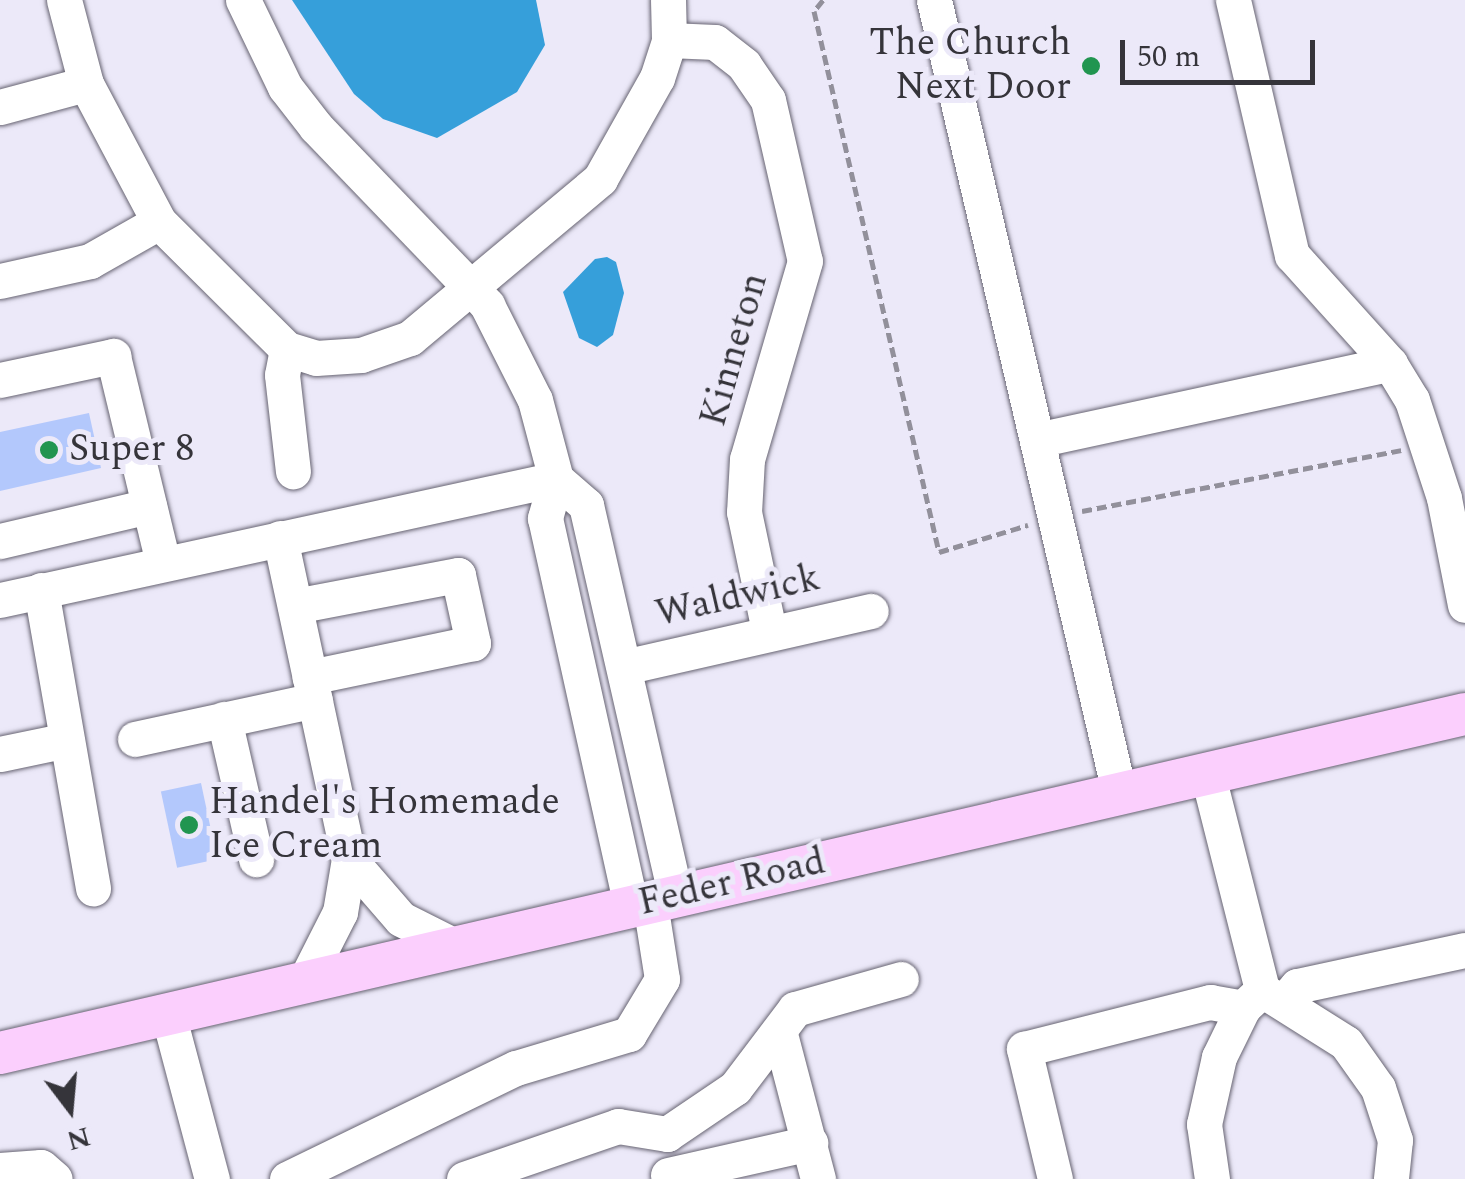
<!DOCTYPE html>
<html>
<head>
<meta charset="utf-8">
<style>
  body { margin:0 }
  #map { position:relative; width:1465px; height:1179px; overflow:hidden; background:#ece9f9; font-family:Spectral,serif }
  div>[style] { position:absolute }
  .water>* { inset:0; background:#369fda }
  .building>* { inset:0; background:#b3c8fc; transform-origin:0 0 }
  .path>* { height:5px; margin-top:-2.5px; transform-origin:0; background:repeating-linear-gradient(90deg,#92909b 0 10px,transparent 0 15px) }
  .roads { filter:drop-shadow(0 0 2px #676472) drop-shadow(0 0 2px #676472) }
  .minor>* { height:35px; margin:-17.5px; padding:0 17.5px; transform-origin:17.5px; border-radius:17.5px; background:#fff }
  .major>* { height:42px; margin:-21px; padding:0 21px; transform-origin:21px; border-radius:21px; background:#fbcffd }
  .dots>* { width:28px; height:28px; translate:-50% -50%; box-sizing:border-box; border:5px solid #ece9f9; border-radius:50% }
  span { translate:-50% -50%; white-space:nowrap; text-align:center; line-height:1.15; -webkit-text-stroke:10px #ece9f9; paint-order:stroke }
  .poi-label { font-size:38px; color:#35343a }
  .right { translate:-100% -50%; text-align:right }
  .left { translate:0 -50%; text-align:left }
  .street-label { font-size:38px; color:#35343a }
  .north { position:absolute; left:20px; top:1059px; width:100px; height:100px; -webkit-text-stroke:8px #ece9f9; paint-order:stroke; rotate:164deg; font-size:28px; font-weight:700; line-height:40px; text-align:center; color:#35343a }
  .north::after { content:''; display:block; margin:auto; width:35px; height:45px; background:#35343a; clip-path:polygon(50% 0,100% 100%,50% 72%,0 100%) }
  .scale { position:absolute; left:1120px; top:40px; width:195px; height:45px; box-sizing:border-box; border:5px solid #35343a; border-top:0; padding-left:12px; font-size:30px; line-height:35px; white-space:nowrap; color:#35343a; -webkit-text-stroke:8px #ece9f9; paint-order:stroke }
</style>
</head>
<body>
<div id="map">
  <div class="water">
    <i style="clip-path:polygon(292px 0,536px 0,545px 45px,517px 92px,437px 138px,383px 119px,354px 94px)"></i>
    <i style="clip-path:polygon(607px 257px,616px 262px,624px 293px,613px 335px,597px 347px,579px 338px,563px 292px,595px 259px)"></i>
  </div>
  <div class="building">
    <i style="clip-path:polygon(89px 413px,101px 468px,0 491px,0 432px)"></i>
    <i style="left:201px;top:783px;width:78px;height:41px;rotate:78deg"></i>
  </div>
  <div class="path">
    <i style="left:823px;top:0;width:14px;rotate:129deg"></i>
    <i style="left:814px;top:11px;width:555px;rotate:76.99deg"></i>
    <i style="left:939px;top:552px;width:93px;rotate:-16.9deg"></i>
    <i style="left:1082px;top:511px;width:325px;rotate:-10.8deg"></i>
  </div>
  <div class="roads">
    <div class="minor">
      <i style="left:64px;top:0;width:87px;rotate:75.3deg"></i>
      <i style="left:86px;top:84px;width:156px;rotate:62.1deg"></i>
      <i style="left:159px;top:222px;width:180px;rotate:44.8deg"></i>
      <i style="left:287px;top:349px;width:30px;rotate:17deg"></i>
      <i style="left:316px;top:358px;width:45px;rotate:-3.8deg"></i>
      <i style="left:361px;top:355px;width:52px;rotate:-19.1deg"></i>
      <i style="left:410px;top:338px;width:248px;rotate:-39.9deg"></i>
      <i style="left:600px;top:179px;width:116px;rotate:-60.6deg"></i>
      <i style="left:657px;top:78px;width:40px;rotate:-72deg"></i>
      <i style="left:669px;top:40px;width:40px;rotate:-91.4deg"></i>
      <i style="left:243px;top:0;width:97px;rotate:64.2deg"></i>
      <i style="left:285px;top:87px;width:51px;rotate:52.2deg"></i>
      <i style="left:316px;top:127px;width:247px;rotate:46.1deg"></i>
      <i style="left:487px;top:305px;width:106px;rotate:63.2deg"></i>
      <i style="left:535px;top:400px;width:82px;rotate:75.1deg"></i>
      <i style="left:556px;top:479px;width:41px;rotate:105.8deg"></i>
      <i style="left:545px;top:518px;width:398px;rotate:77.5deg"></i>
      <i style="left:934px;top:0;width:813px;rotate:76.85deg"></i>
      <i style="left:1233px;top:0;width:262px;rotate:77deg"></i>
      <i style="left:1292px;top:255px;width:147px;rotate:48deg"></i>
      <i style="left:1390px;top:364px;width:42px;rotate:58.6deg"></i>
      <i style="left:1412px;top:400px;width:103px;rotate:71.9deg"></i>
      <i style="left:1444px;top:498px;width:109px;rotate:78.9deg"></i>
      <i style="left:669px;top:40px;width:46px;rotate:2.5deg"></i>
      <i style="left:715px;top:42px;width:37px;rotate:38deg"></i>
      <i style="left:744px;top:65px;width:42px;rotate:55.6deg"></i>
      <i style="left:768px;top:100px;width:165px;rotate:77.1deg"></i>
      <i style="left:805px;top:261px;width:206px;rotate:106.3deg"></i>
      <i style="left:747px;top:459px;width:53px;rotate:93.2deg"></i>
      <i style="left:744px;top:512px;width:122px;rotate:78.1deg"></i>
      <i style="left:0;top:107px;width:89px;rotate:-15deg"></i>
      <i style="left:0;top:281px;width:92px;rotate:-12.5deg"></i>
      <i style="left:90px;top:261px;width:79px;rotate:-29.5deg"></i>
      <i style="left:287px;top:349px;width:26px;rotate:101deg"></i>
      <i style="left:282px;top:375px;width:97px;rotate:83.5deg"></i>
      <i style="left:0;top:380px;width:116px;rotate:-12deg"></i>
      <i style="left:113px;top:356px;width:213px;rotate:76.4deg"></i>
      <i style="left:1037px;top:440px;width:361px;rotate:-12.2deg"></i>
      <i style="left:556px;top:479px;width:40px;rotate:41deg"></i>
      <i style="left:586px;top:505px;width:402px;rotate:77.1deg"></i>
      <i style="left:280px;top:538px;width:328px;rotate:77.9deg"></i>
      <i style="left:349px;top:859px;width:54px;rotate:99.6deg"></i>
      <i style="left:340px;top:912px;width:77px;rotate:116.9deg"></i>
      <i style="left:0;top:541px;width:153px;rotate:-13.2deg"></i>
      <i style="left:41px;top:590px;width:303px;rotate:80.1deg"></i>
      <i style="left:0;top:600px;width:569px;rotate:-12.28deg"></i>
      <i style="left:295px;top:606px;width:166px;rotate:-10.8deg"></i>
      <i style="left:458px;top:575px;width:70px;rotate:77.6deg"></i>
      <i style="left:473px;top:643px;width:167px;rotate:168.2deg"></i>
      <i style="left:624px;top:667px;width:253px;rotate:-12.8deg"></i>
      <i style="left:224px;top:719px;width:144px;rotate:77.1deg"></i>
      <i style="left:135px;top:739px;width:184px;rotate:-12.2deg"></i>
      <i style="left:0;top:754px;width:68px;rotate:-11.8deg"></i>
      <i style="left:1207px;top:772px;width:225px;rotate:75.8deg"></i>
      <i style="left:1262px;top:990px;width:26px;rotate:137deg"></i>
      <i style="left:1243px;top:1008px;width:55px;rotate:116.1deg"></i>
      <i style="left:1219px;top:1057px;width:69px;rotate:102.6deg"></i>
      <i style="left:1204px;top:1124px;width:56px;rotate:81.7deg"></i>
      <i style="left:349px;top:859px;width:79px;rotate:49.1deg"></i>
      <i style="left:401px;top:919px;width:60px;rotate:26.6deg"></i>
      <i style="left:1262px;top:990px;width:99px;rotate:32.2deg"></i>
      <i style="left:1346px;top:1043px;width:55px;rotate:54.6deg"></i>
      <i style="left:1378px;top:1088px;width:55px;rotate:71.9deg"></i>
      <i style="left:1395px;top:1140px;width:39px;rotate:96deg"></i>
      <i style="left:1284px;top:1001px;width:20px;rotate:-49deg"></i>
      <i style="left:1297px;top:986px;width:172px;rotate:-12.1deg"></i>
      <i style="left:168px;top:1014px;width:171px;rotate:75.1deg"></i>
      <i style="left:780px;top:1034px;width:150px;rotate:75.3deg"></i>
      <i style="left:667px;top:1134px;width:82px;rotate:-34.1deg"></i>
      <i style="left:735px;top:1088px;width:99px;rotate:-52.8deg"></i>
      <i style="left:795px;top:1009px;width:110px;rotate:-15.8deg"></i>
      <i style="left:0;top:1170px;width:41px;rotate:-4.2deg"></i>
      <i style="left:41px;top:1167px;width:18px;rotate:41deg"></i>
      <i style="left:668px;top:1175px;width:146px;rotate:-12.7deg"></i>
      <i style="left:287px;top:1179px;width:254px;rotate:-25.9deg"></i>
      <i style="left:516px;top:1068px;width:118px;rotate:-16.7deg"></i>
      <i style="left:629px;top:1034px;width:64px;rotate:-59deg"></i>
      <i style="left:662px;top:979px;width:77px;rotate:-99deg"></i>
      <i style="left:464px;top:1179px;width:163px;rotate:-19deg"></i>
      <i style="left:618px;top:1126px;width:50px;rotate:9.3deg"></i>
      <i style="left:1055px;top:1179px;width:134px;rotate:-103.4deg"></i>
      <i style="left:1024px;top:1049px;width:192px;rotate:-14.2deg"></i>
      <i style="left:1210px;top:1002px;width:34px;rotate:10deg"></i>
    </div>
    <div class="major">
      <i style="left:0;top:1053px;width:1504px;rotate:-13.03deg"></i>
    </div>
  </div>
  <div class="dots">
    <i style="left:1091px;top:66px;background:#219550"></i>
    <i style="left:49px;top:450px;background:#219550"></i>
    <i style="left:189px;top:825px;background:#219550"></i>
  </div>
  <div class="poi-label">
    <span class="right" style="left:1071px;top:66px">The Church<br>Next Door</span>
    <span class="left" style="left:69px;top:450px">Super 8</span>
    <span class="left" style="left:209px;top:825px">Handel's Homemade<br>Ice Cream</span>
  </div>
  <div class="street-label">
    <span style="left:735px;top:350px;rotate:-74deg">Kinneton</span>
    <span style="left:738px;top:597px;rotate:-13deg">Waldwick</span>
    <span style="left:732px;top:883px;rotate:-13deg">Feder Road</span>
  </div>
  <div class="north">N</div>
  <div class="scale">50 m</div>
</div>
</body>
</html>
